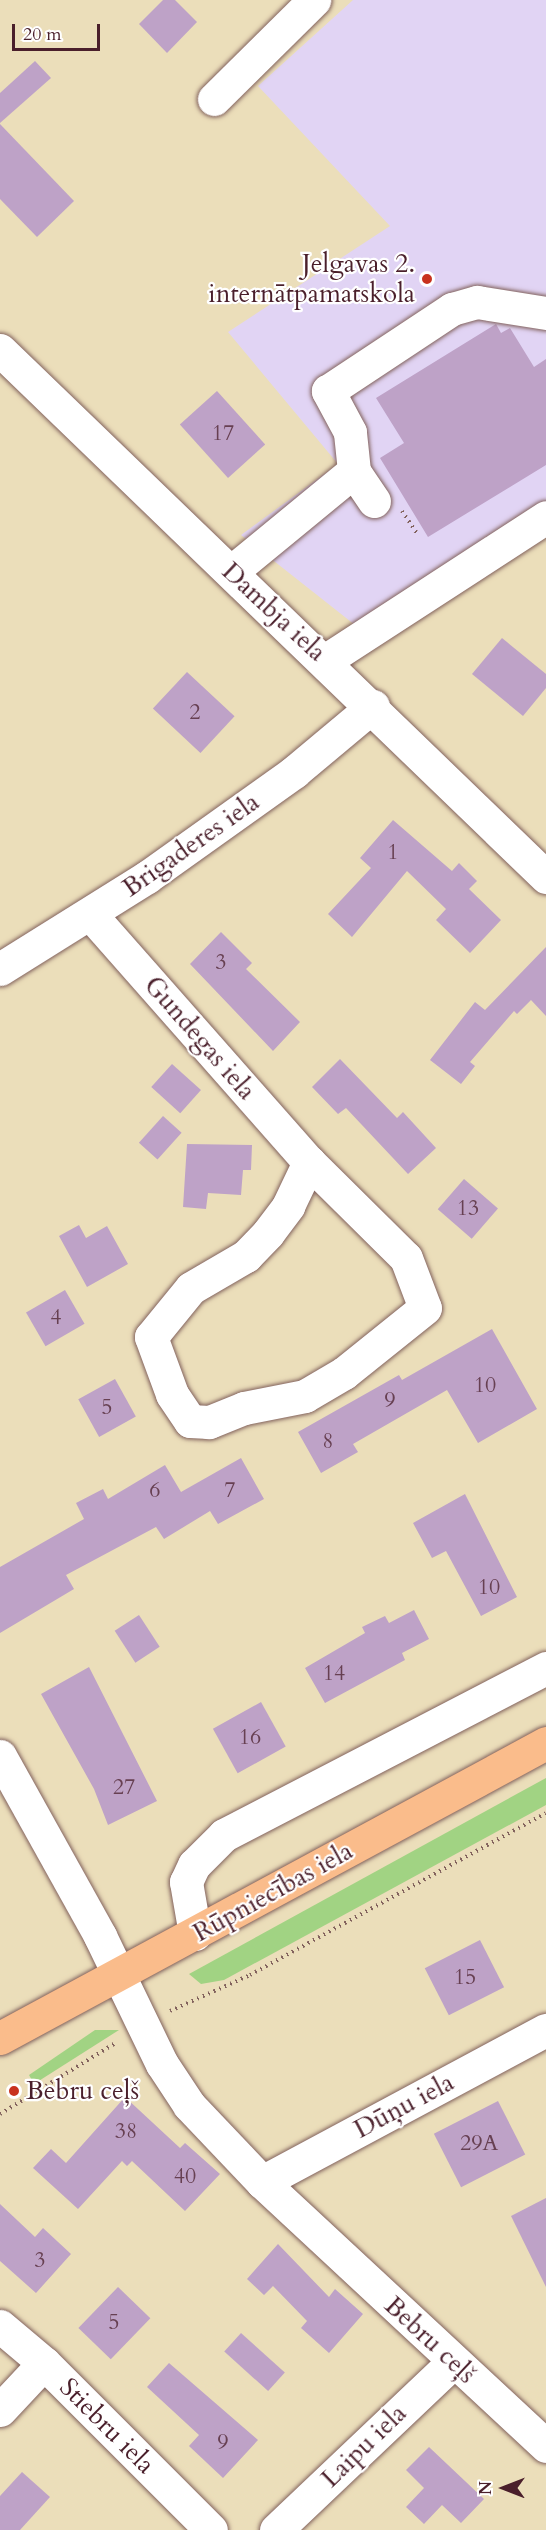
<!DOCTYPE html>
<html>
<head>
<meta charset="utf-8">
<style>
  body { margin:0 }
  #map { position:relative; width:546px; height:2530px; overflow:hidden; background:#ebdeba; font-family:Cardo,serif }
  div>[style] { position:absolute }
  .built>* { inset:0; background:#e1d4f4 }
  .green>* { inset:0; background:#a1d383 }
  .building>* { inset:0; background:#bea2c7; transform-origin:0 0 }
  .path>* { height:4px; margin-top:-2px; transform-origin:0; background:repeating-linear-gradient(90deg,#82625d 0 1.5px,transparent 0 6px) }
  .roads { filter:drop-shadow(0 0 2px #82625d) drop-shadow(0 0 2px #82625d) }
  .minor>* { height:33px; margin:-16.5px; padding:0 16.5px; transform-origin:16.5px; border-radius:16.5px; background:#fff }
  .major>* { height:33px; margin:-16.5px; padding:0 16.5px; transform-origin:16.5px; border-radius:16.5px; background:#fabc8b }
  .dots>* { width:16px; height:16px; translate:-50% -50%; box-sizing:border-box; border:3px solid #fff; border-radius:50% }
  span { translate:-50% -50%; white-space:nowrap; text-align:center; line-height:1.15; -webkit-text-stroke:4.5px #fff; paint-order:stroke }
  .number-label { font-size:22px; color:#674052 }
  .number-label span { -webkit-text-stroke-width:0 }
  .poi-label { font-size:26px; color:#4a1f2b }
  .right { translate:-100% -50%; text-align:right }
  .left { translate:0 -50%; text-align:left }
  .street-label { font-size:26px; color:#4a1f2b }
  .north { position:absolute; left:474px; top:2458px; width:60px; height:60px; -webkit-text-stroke:4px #fff; paint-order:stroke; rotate:270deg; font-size:16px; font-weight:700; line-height:24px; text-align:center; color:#4a1f2b }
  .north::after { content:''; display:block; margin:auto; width:21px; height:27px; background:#4a1f2b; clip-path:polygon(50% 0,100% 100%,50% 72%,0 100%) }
  .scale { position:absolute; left:12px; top:24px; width:88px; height:27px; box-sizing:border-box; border:3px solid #4a1f2b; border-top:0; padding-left:8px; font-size:18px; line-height:21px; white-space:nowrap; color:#4a1f2b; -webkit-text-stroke:4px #fff; paint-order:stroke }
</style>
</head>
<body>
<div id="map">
  <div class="built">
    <i style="clip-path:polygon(353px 0,546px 0,546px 503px,355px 625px,241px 535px,338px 464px,228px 332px,390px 226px,258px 86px)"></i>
  </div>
  <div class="green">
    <i style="clip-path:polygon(546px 1778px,546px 1805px,224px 1980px,201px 1984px,189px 1974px)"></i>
    <i style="clip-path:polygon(95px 2030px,119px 2030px,34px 2084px,29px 2075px)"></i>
  </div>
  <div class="building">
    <i style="clip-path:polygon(163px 0,175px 0,197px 22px,167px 53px,139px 24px)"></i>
    <i style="clip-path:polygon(35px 61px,51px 78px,0 123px,0 93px)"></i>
    <i style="clip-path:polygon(0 124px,74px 201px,37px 237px,0 199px)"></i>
    <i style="clip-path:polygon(496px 324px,501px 333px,510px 328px,534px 367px,546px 359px,546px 465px,428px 537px,380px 458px,404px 443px,376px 398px)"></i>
    <i style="left:217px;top:391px;width:72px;height:50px;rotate:48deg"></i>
    <i style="clip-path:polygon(502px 638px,546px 674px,546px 688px,523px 716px,472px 674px)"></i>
    <i style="left:187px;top:672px;width:65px;height:50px;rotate:43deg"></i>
    <i style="clip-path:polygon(393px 820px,452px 871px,459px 863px,477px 881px,469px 889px,501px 920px,470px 953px,436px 920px,446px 909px,407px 871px,352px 937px,328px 914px,371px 868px,360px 858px)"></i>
    <i style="clip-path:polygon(221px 932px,252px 963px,246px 969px,300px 1022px,273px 1051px,190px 964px)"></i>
    <i style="clip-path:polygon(546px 947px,546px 1016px,531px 1000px,517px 1014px,514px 1011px,470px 1062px,475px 1066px,461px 1084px,430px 1060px,475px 1002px,485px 1010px)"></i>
    <i style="clip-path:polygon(340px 1059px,397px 1118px,403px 1112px,436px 1148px,408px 1174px,346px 1108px,338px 1114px,312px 1087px)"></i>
    <i style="left:172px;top:1064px;width:39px;height:31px;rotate:42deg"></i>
    <i style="left:163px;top:1116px;width:25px;height:36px;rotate:42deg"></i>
    <i style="clip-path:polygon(187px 1144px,252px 1145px,251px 1170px,243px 1170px,241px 1195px,208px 1193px,206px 1209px,183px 1207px)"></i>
    <i style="left:464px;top:1179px;width:45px;height:40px;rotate:41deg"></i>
    <i style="clip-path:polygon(79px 1225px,86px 1238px,107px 1226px,128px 1264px,87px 1287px,59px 1236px)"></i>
    <i style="left:65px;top:1290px;width:39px;height:45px;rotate:60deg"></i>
    <i style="clip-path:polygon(492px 1329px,537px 1409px,478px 1443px,447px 1390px,353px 1444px,358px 1452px,321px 1473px,298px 1432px,399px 1375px,402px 1380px)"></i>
    <i style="left:115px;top:1379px;width:43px;height:42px;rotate:61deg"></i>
    <i style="clip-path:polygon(241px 1458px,264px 1499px,218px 1524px,210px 1511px,164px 1539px,156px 1527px,66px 1575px,74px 1589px,0 1633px,0 1567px,84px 1519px,76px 1503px,103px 1489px,108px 1499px,165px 1465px,181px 1492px)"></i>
    <i style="clip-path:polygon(465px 1494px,517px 1597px,481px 1616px,446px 1551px,432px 1558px,413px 1523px)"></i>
    <i style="clip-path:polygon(414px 1610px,429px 1639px,402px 1653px,405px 1660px,325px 1703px,305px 1668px,365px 1633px,362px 1627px,385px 1616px,389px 1623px)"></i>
    <i style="left:139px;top:1615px;width:38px;height:29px;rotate:57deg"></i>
    <i style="clip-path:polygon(89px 1667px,157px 1801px,108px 1825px,94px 1789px,41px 1694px)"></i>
    <i style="left:261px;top:1702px;width:51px;height:55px;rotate:61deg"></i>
    <i style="left:480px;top:1940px;width:53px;height:62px;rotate:63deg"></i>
    <i style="clip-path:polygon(125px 2097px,180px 2148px,185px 2143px,220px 2174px,185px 2211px,132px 2161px,127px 2166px,122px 2161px,78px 2209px,33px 2168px,51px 2149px,66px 2163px)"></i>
    <i style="left:498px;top:2101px;width:60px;height:72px;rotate:63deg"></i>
    <i style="clip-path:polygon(546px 2198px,546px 2287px,511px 2216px)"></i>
    <i style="clip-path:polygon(0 2204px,35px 2237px,43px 2228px,71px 2254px,36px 2293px,0 2261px)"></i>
    <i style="clip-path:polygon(278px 2244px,329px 2297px,335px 2289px,363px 2314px,329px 2353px,301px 2328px,307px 2321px,273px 2286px,264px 2295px,247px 2279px)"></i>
    <i style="left:118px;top:2287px;width:45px;height:57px;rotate:44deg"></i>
    <i style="left:241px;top:2333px;width:59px;height:25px;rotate:42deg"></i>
    <i style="clip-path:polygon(169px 2363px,258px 2440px,223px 2478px,189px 2446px,199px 2435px,147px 2387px)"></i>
    <i style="clip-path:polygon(429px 2447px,484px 2499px,461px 2523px,442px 2505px,424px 2524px,406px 2507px,424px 2488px,406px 2470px)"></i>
    <i style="clip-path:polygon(22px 2472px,50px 2497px,20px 2530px,0 2530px,0 2496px)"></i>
  </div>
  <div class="path">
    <i style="left:402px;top:511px;width:29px;rotate:56deg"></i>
    <i style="left:170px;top:2011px;width:88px;rotate:-24.2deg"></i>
    <i style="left:250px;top:1975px;width:337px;rotate:-28.7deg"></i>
    <i style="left:0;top:2114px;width:137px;rotate:-31.6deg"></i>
  </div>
  <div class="roads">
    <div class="minor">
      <i style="left:214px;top:99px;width:141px;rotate:-44.7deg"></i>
      <i style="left:0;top:350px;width:759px;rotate:43.99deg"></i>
      <i style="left:374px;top:501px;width:36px;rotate:-124deg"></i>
      <i style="left:354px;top:471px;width:39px;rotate:-96deg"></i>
      <i style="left:350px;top:432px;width:47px;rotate:-118.2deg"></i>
      <i style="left:328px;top:391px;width:149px;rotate:-33.5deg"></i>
      <i style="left:452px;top:309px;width:26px;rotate:-16deg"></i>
      <i style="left:477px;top:302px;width:70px;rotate:9.1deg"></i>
      <i style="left:231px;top:572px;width:159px;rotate:-39.4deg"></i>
      <i style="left:326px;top:660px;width:262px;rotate:-33deg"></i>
      <i style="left:91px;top:915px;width:329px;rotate:48.6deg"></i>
      <i style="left:309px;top:1162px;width:136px;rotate:44.7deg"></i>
      <i style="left:406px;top:1258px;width:53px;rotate:69.2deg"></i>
      <i style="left:425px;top:1308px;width:104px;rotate:141.3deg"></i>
      <i style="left:344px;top:1373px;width:45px;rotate:149.5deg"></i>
      <i style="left:305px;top:1396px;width:62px;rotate:168.9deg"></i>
      <i style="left:244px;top:1408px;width:38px;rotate:158deg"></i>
      <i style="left:209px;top:1422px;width:19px;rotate:-177deg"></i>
      <i style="left:190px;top:1421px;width:32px;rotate:-124deg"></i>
      <i style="left:172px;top:1394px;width:61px;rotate:-110.2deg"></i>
      <i style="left:151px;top:1337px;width:63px;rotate:-50.8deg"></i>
      <i style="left:191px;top:1288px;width:64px;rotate:-30.2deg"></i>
      <i style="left:246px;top:1256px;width:32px;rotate:-46deg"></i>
      <i style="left:268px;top:1233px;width:34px;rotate:-53deg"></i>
      <i style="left:288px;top:1206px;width:49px;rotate:-64.5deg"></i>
      <i style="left:0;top:969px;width:173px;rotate:-32deg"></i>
      <i style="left:147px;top:877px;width:181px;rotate:-35.5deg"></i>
      <i style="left:294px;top:772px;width:103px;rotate:-39.9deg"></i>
      <i style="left:0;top:1756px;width:206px;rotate:60.9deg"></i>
      <i style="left:100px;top:1936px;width:142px;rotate:64.2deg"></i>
      <i style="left:162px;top:2064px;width:49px;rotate:56.6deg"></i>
      <i style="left:189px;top:2105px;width:106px;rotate:46.5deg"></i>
      <i style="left:262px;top:2182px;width:388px;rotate:42.9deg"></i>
      <i style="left:195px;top:1934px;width:53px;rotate:-99.8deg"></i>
      <i style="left:186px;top:1882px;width:19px;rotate:-65deg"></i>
      <i style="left:194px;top:1865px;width:42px;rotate:-45deg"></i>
      <i style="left:224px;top:1835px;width:363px;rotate:-27.4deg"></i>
      <i style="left:262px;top:2182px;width:322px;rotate:-28.2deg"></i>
      <i style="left:0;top:2326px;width:57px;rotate:40.1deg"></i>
      <i style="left:44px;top:2363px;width:236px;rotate:45deg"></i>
      <i style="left:0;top:2410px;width:64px;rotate:-46.9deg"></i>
      <i style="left:276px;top:2530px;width:243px;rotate:-43.5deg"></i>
    </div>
    <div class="major">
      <i style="left:0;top:2038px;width:621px;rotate:-28.38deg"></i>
    </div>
  </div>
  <div class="dots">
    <i style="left:427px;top:279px;background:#c8321e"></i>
    <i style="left:14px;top:2091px;background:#c8321e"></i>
  </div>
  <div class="number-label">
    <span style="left:223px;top:434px">17</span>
    <span style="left:195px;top:713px">2</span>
    <span style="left:393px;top:853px">1</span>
    <span style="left:221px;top:963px">3</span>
    <span style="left:468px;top:1209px">13</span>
    <span style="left:56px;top:1318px">4</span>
    <span style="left:485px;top:1386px">10</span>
    <span style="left:390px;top:1401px">9</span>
    <span style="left:107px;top:1408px">5</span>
    <span style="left:328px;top:1442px">8</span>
    <span style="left:155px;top:1491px">6</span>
    <span style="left:230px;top:1491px">7</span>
    <span style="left:489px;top:1588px">10</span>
    <span style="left:334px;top:1674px">14</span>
    <span style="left:250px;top:1738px">16</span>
    <span style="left:124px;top:1788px">27</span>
    <span style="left:465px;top:1978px">15</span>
    <span style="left:126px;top:2132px">38</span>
    <span style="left:479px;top:2144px">29A</span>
    <span style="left:185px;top:2177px">40</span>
    <span style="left:40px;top:2261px">3</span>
    <span style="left:114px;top:2323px">5</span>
    <span style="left:223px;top:2443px">9</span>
  </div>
  <div class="poi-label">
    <span class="right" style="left:415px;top:279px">Jelgavas 2.<br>internātpamatskola</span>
    <span class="left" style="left:26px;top:2091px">Bebru ceļš</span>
  </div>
  <div class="street-label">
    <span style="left:274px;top:612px;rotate:43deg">Dambja iela</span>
    <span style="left:191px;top:845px;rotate:-35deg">Brigaderes iela</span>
    <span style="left:200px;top:1038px;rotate:49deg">Gundegas iela</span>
    <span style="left:273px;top:1892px;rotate:-29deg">Rūpniecības iela</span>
    <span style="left:404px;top:2106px;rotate:-28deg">Dūņu iela</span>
    <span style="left:430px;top:2340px;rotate:43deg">Bebru ceļš</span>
    <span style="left:107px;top:2426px;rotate:45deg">Stiebru iela</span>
    <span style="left:364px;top:2446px;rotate:-44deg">Laipu iela</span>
  </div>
  <div class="north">N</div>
  <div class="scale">20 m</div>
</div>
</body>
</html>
